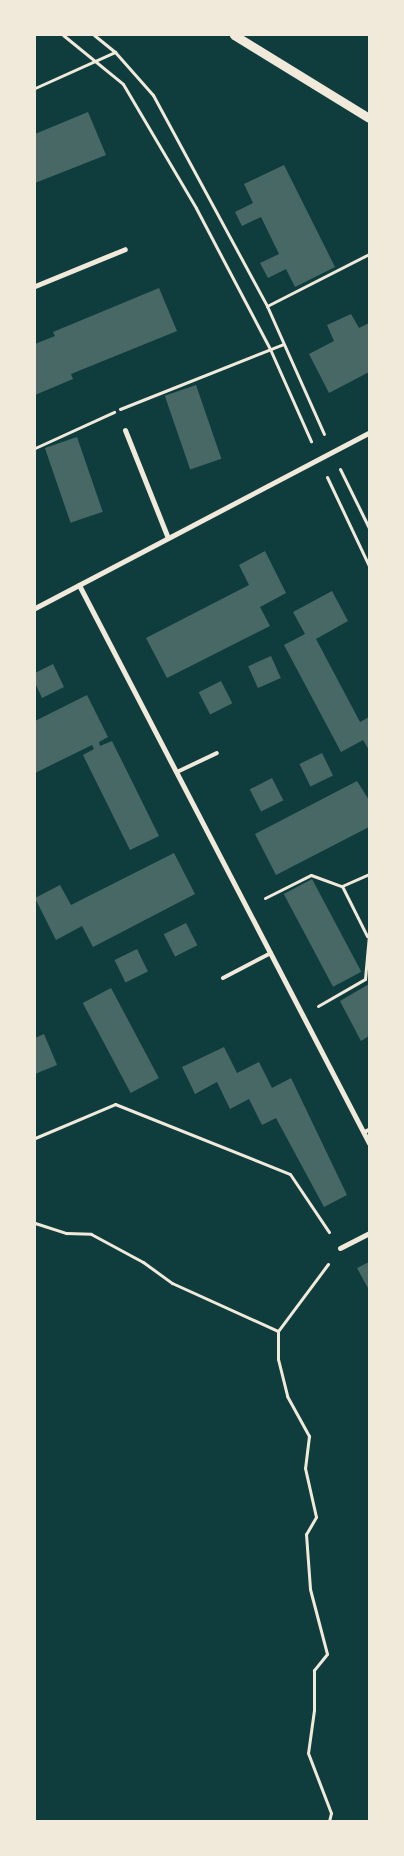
<!DOCTYPE html>
<html>
<head>
<meta charset="utf-8">
<style>
  body { margin:0 }
  #map { position:relative; width:404px; height:1856px; overflow:hidden; background:#0f3d3e; font-family:"PT Sans",sans-serif }
  div>[style] { position:absolute }
  .building>* { inset:0; background:#486865; transform-origin:0 0 }
  .path>* { height:3px; margin:-1.5px; padding:0 1.5px; transform-origin:1.5px; border-radius:1.5px; background:#f1e9da }
  .service>* { height:4px; margin:-2px; padding:0 2px; transform-origin:2px; border-radius:2px; background:#f1e9da }
  .minor>* { height:5px; margin:-2.5px; padding:0 2.5px; transform-origin:2.5px; border-radius:2.5px; background:#f1e9da }
  .tertiary>* { height:9px; margin:-4.5px; padding:0 4.5px; transform-origin:4.5px; border-radius:4.5px; background:#f1e9da }
  span { translate:-50% -50%; white-space:nowrap; text-align:center; line-height:1.15; -webkit-text-stroke:4px #f1e9da; paint-order:stroke }
  .frame { position:absolute; inset:0; border:36px solid #f1e9da; pointer-events:none }
</style>
</head>
<body>
<div id="map">
  <div class="building">
    <i style="clip-path:polygon(88px 112px,106px 155px,35px 183px,35px 134px)"></i>
    <i style="clip-path:polygon(284px 165px,335px 267px,295px 287px,286px 269px,268px 278px,260px 263px,279px 254px,261px 217px,242px 226px,235px 212px,253px 203px,244px 184px)"></i>
    <i style="clip-path:polygon(159px 288px,177px 331px,71px 374px,73px 379px,35px 395px,35px 344px,55px 336px,53px 332px)"></i>
    <i style="clip-path:polygon(351px 314px,359px 328px,369px 323px,369px 372px,329px 393px,309px 354px,334px 341px,327px 325px)"></i>
    <i style="left:196px;top:385px;width:78px;height:33px;rotate:71deg"></i>
    <i style="left:77px;top:437px;width:79px;height:34px;rotate:71deg"></i>
    <i style="clip-path:polygon(265px 551px,286px 593px,260px 607px,270px 626px,167px 678px,146px 638px,249px 585px,239px 565px)"></i>
    <i style="clip-path:polygon(332px 591px,348px 621px,316px 639px,360px 722px,369px 717px,369px 750px,363px 740px,341px 752px,284px 645px,305px 634px,293px 612px)"></i>
    <i style="left:271px;top:656px;width:24px;height:25px;rotate:66deg"></i>
    <i style="clip-path:polygon(53px 664px,64px 687px,42px 698px,35px 683px,35px 673px)"></i>
    <i style="left:221px;top:681px;width:25px;height:25px;rotate:63deg"></i>
    <i style="clip-path:polygon(87px 695px,108px 737px,99px 742px,100px 746px,112px 741px,159px 836px,130px 850px,83px 755px,94px 749px,92px 745px,35px 773px,35px 721px)"></i>
    <i style="left:322px;top:753px;width:25px;height:25px;rotate:64deg"></i>
    <i style="left:272px;top:778px;width:25px;height:25px;rotate:63deg"></i>
    <i style="clip-path:polygon(357px 781px,369px 800px,369px 827px,276px 875px,255px 834px)"></i>
    <i style="clip-path:polygon(174px 853px,195px 894px,93px 947px,82px 926px,56px 940px,35px 898px,60px 885px,71px 905px)"></i>
    <i style="left:312px;top:879px;width:105px;height:32px;rotate:62deg"></i>
    <i style="left:186px;top:923px;width:25px;height:25px;rotate:63deg"></i>
    <i style="left:137px;top:949px;width:25px;height:25px;rotate:64deg"></i>
    <i style="clip-path:polygon(369px 984px,369px 1036px,361px 1041px,340px 1001px)"></i>
    <i style="left:111px;top:988px;width:102px;height:32px;rotate:62deg"></i>
    <i style="clip-path:polygon(44px 1034px,57px 1065px,35px 1074px,35px 1038px)"></i>
    <i style="clip-path:polygon(224px 1047px,237px 1073px,259px 1062px,272px 1088px,291px 1078px,347px 1195px,324px 1207px,276px 1118px,262px 1125px,249px 1099px,230px 1109px,217px 1082px,195px 1094px,182px 1067px)"></i>
    <i style="clip-path:polygon(369px 1262px,369px 1290px,357px 1268px)"></i>
  </div>
  <div class="path">
    <i style="left:63px;top:35px;width:77px;rotate:39.2deg"></i>
    <i style="left:123px;top:84px;width:144px;rotate:59.5deg"></i>
    <i style="left:196px;top:208px;width:159px;rotate:62.3deg"></i>
    <i style="left:270px;top:349px;width:101px;rotate:66deg"></i>
    <i style="left:94px;top:35px;width:27px;rotate:39deg"></i>
    <i style="left:115px;top:52px;width:57px;rotate:48.5deg"></i>
    <i style="left:153px;top:95px;width:240px;rotate:61.6deg"></i>
    <i style="left:267px;top:306px;width:140px;rotate:66deg"></i>
    <i style="left:35px;top:88px;width:88px;rotate:-24.2deg"></i>
    <i style="left:267px;top:306px;width:114px;rotate:-27deg"></i>
    <i style="left:120px;top:409px;width:175px;rotate:-21.7deg"></i>
    <i style="left:35px;top:448px;width:87px;rotate:-24.5deg"></i>
    <i style="left:340px;top:469px;width:66px;rotate:63.8deg"></i>
    <i style="left:327px;top:477px;width:98px;rotate:64.7deg"></i>
    <i style="left:342px;top:886px;width:56px;rotate:63.4deg"></i>
    <i style="left:265px;top:898px;width:51px;rotate:-26.6deg"></i>
    <i style="left:311px;top:875px;width:33px;rotate:20deg"></i>
    <i style="left:342px;top:886px;width:30px;rotate:-24deg"></i>
    <i style="left:318px;top:1006px;width:54px;rotate:-29.9deg"></i>
    <i style="left:365px;top:979px;width:44px;rotate:-84.8deg"></i>
    <i style="left:35px;top:1138px;width:87px;rotate:-23deg"></i>
    <i style="left:115px;top:1104px;width:188px;rotate:21.8deg"></i>
    <i style="left:290px;top:1174px;width:70px;rotate:56.1deg"></i>
    <i style="left:35px;top:1223px;width:33px;rotate:18deg"></i>
    <i style="left:66px;top:1233px;width:25px;rotate:2deg"></i>
    <i style="left:91px;top:1234px;width:59px;rotate:28.3deg"></i>
    <i style="left:143px;top:1262px;width:36px;rotate:36deg"></i>
    <i style="left:172px;top:1283px;width:116px;rotate:24.4deg"></i>
    <i style="left:328px;top:1264px;width:84px;rotate:126.7deg"></i>
    <i style="left:278px;top:1331px;width:28px;rotate:90deg"></i>
    <i style="left:278px;top:1359px;width:38px;rotate:76deg"></i>
    <i style="left:287px;top:1396px;width:46px;rotate:61.2deg"></i>
    <i style="left:309px;top:1436px;width:32px;rotate:97deg"></i>
    <i style="left:305px;top:1468px;width:50px;rotate:77.3deg"></i>
    <i style="left:316px;top:1517px;width:20px;rotate:120deg"></i>
    <i style="left:306px;top:1534px;width:55px;rotate:85.8deg"></i>
    <i style="left:310px;top:1589px;width:67px;rotate:75.3deg"></i>
    <i style="left:327px;top:1654px;width:21px;rotate:129deg"></i>
    <i style="left:314px;top:1670px;width:40px;rotate:90deg"></i>
    <i style="left:314px;top:1710px;width:43px;rotate:97.9deg"></i>
    <i style="left:308px;top:1753px;width:64px;rotate:69deg"></i>
    <i style="left:331px;top:1813px;width:8px;rotate:104deg"></i>
  </div>
  <div class="service">
    <i style="left:177px;top:772px;width:44px;rotate:-25.4deg"></i>
    <i style="left:223px;top:978px;width:54px;rotate:-27.5deg"></i>
    <i style="left:364px;top:1132px;width:5px;rotate:-22deg"></i>
  </div>
  <div class="minor">
    <i style="left:35px;top:286px;width:97px;rotate:-22.3deg"></i>
    <i style="left:125px;top:430px;width:116px;rotate:68.3deg"></i>
    <i style="left:79px;top:585px;width:629px;rotate:62.54deg"></i>
    <i style="left:35px;top:608px;width:377px;rotate:-27.7deg"></i>
    <i style="left:340px;top:1248px;width:33px;rotate:-27deg"></i>
  </div>
  <div class="tertiary">
    <i style="left:234px;top:35px;width:158px;rotate:31.6deg"></i>
  </div>
  <div class="frame"></div>
</div>
</body>
</html>
